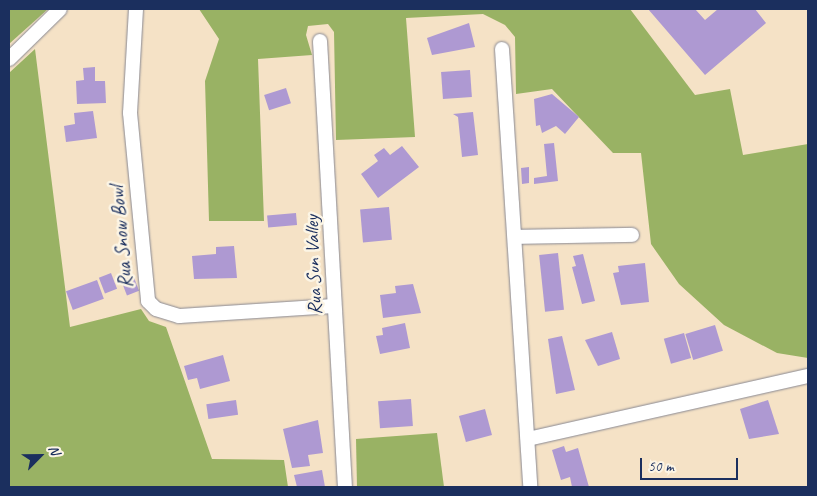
<!DOCTYPE html>
<html>
<head>
<meta charset="utf-8">
<style>
  body { margin:0 }
  #map { position:relative; width:817px; height:496px; overflow:hidden; background:#f5e2c6; font-family:Caveat,sans-serif }
  div>[style] { position:absolute }
  .forest>* { inset:0; background:#99b264 }
  .building>* { inset:0; background:#ae99d2; transform-origin:0 0 }
  .roads { filter:drop-shadow(0 0 1px #888892) drop-shadow(0 0 1px #888892) }
  .street>* { height:14px; margin:-7px; padding:0 7px; transform-origin:7px; border-radius:7px; background:#fff }
  span { translate:-50% -50%; white-space:nowrap; text-align:center; line-height:1.15; -webkit-text-stroke:5px #fcf5e5; paint-order:stroke }
  .street-label { font-size:20px; color:#1b2f5e }
  .frame { position:absolute; inset:0; border:10px solid #1b2f5e; pointer-events:none }
  .north { position:absolute; left:15px; top:431px; width:50px; height:50px; -webkit-text-stroke:4px #fcf5e5; paint-order:stroke; rotate:67deg; font-size:14px; font-weight:700; line-height:20px; text-align:center; color:#1b2f5e }
  .north::after { content:''; display:block; margin:auto; width:18px; height:22px; background:#1b2f5e; clip-path:polygon(50% 0,100% 100%,50% 72%,0 100%) }
  .scale { position:absolute; left:640px; top:458px; width:98px; height:22px; box-sizing:border-box; border:2px solid #1b2f5e; border-top:0; padding-left:6px; font-size:15px; line-height:18px; white-space:nowrap; color:#1b2f5e; -webkit-text-stroke:4px #fcf5e5; paint-order:stroke }
</style>
</head>
<body>
<div id="map">
  <div class="forest">
    <i style="clip-path:polygon(9px 9px,48px 9px,9px 44px)"></i>
    <i style="clip-path:polygon(199px 9px,630px 9px,695px 95px,730px 89px,743px 155px,808px 144px,808px 358px,777px 353px,724px 325px,679px 284px,651px 244px,641px 153px,613px 153px,552px 89px,516px 94px,515px 37px,505px 25px,483px 14px,406px 18px,415px 137px,336px 140px,334px 32px,328px 24px,308px 26px,306px 35px,312px 55px,258px 59px,264px 221px,209px 221px,205px 81px,219px 39px)"></i>
    <i style="clip-path:polygon(35px 49px,70px 327px,141px 309px,149px 321px,166px 327px,212px 459px,284px 460px,288px 487px,9px 487px,9px 73px)"></i>
    <i style="clip-path:polygon(437px 433px,444px 487px,357px 487px,356px 439px)"></i>
  </div>
  <div class="building">
    <i style="clip-path:polygon(648px 9px,695px 9px,705px 20px,718px 9px,755px 9px,766px 23px,705px 75px)"></i>
    <i style="clip-path:polygon(469px 23px,475px 47px,432px 55px,427px 38px)"></i>
    <i style="clip-path:polygon(95px 67px,95px 81px,105px 81px,106px 103px,77px 104px,76px 81px,84px 80px,83px 68px)"></i>
    <i style="left:470px;top:70px;width:27px;height:29px;rotate:86deg"></i>
    <i style="left:286px;top:88px;width:16px;height:23px;rotate:72deg"></i>
    <i style="clip-path:polygon(552px 94px,579px 117px,565px 134px,556px 126px,542px 133px,540px 125px,536px 126px,534px 99px)"></i>
    <i style="clip-path:polygon(93px 111px,97px 138px,66px 142px,64px 126px,75px 124px,74px 113px)"></i>
    <i style="clip-path:polygon(473px 112px,478px 155px,462px 157px,458px 117px,453px 114px)"></i>
    <i style="clip-path:polygon(554px 143px,558px 181px,534px 184px,534px 178px,547px 176px,544px 144px)"></i>
    <i style="clip-path:polygon(402px 146px,419px 167px,378px 198px,361px 174px,378px 161px,374px 155px,384px 148px,390px 155px)"></i>
    <i style="clip-path:polygon(529px 167px,529px 183px,522px 184px,521px 168px)"></i>
    <i style="left:389px;top:207px;width:33px;height:29px;rotate:85deg"></i>
    <i style="left:296px;top:213px;width:12px;height:29px;rotate:85deg"></i>
    <i style="clip-path:polygon(234px 246px,237px 278px,194px 279px,192px 256px,216px 254px,216px 247px)"></i>
    <i style="left:558px;top:253px;width:57px;height:19px;rotate:84deg"></i>
    <i style="clip-path:polygon(583px 254px,595px 301px,582px 304px,572px 267px,576px 266px,573px 256px)"></i>
    <i style="clip-path:polygon(645px 263px,649px 302px,621px 305px,613px 273px,619px 272px,618px 266px)"></i>
    <i style="left:111px;top:273px;width:17px;height:13px;rotate:69deg"></i>
    <i style="left:133px;top:275px;width:17px;height:13px;rotate:69deg"></i>
    <i style="left:97px;top:280px;width:20px;height:33px;rotate:70deg"></i>
    <i style="clip-path:polygon(413px 284px,421px 313px,383px 318px,380px 295px,396px 293px,395px 286px)"></i>
    <i style="clip-path:polygon(405px 323px,410px 348px,380px 354px,376px 336px,383px 335px,382px 328px)"></i>
    <i style="left:715px;top:325px;width:27px;height:31px;rotate:73deg"></i>
    <i style="clip-path:polygon(612px 332px,620px 359px,598px 366px,585px 340px)"></i>
    <i style="left:684px;top:333px;width:26px;height:21px;rotate:74deg"></i>
    <i style="clip-path:polygon(562px 336px,575px 390px,556px 394px,548px 339px)"></i>
    <i style="clip-path:polygon(223px 355px,230px 381px,200px 389px,197px 378px,188px 380px,184px 366px)"></i>
    <i style="left:411px;top:399px;width:27px;height:33px;rotate:86deg"></i>
    <i style="left:236px;top:400px;width:15px;height:30px;rotate:82deg"></i>
    <i style="clip-path:polygon(768px 400px,779px 434px,749px 439px,740px 409px)"></i>
    <i style="left:485px;top:409px;width:27px;height:27px;rotate:75deg"></i>
    <i style="clip-path:polygon(318px 420px,323px 453px,308px 455px,310px 466px,292px 468px,283px 429px)"></i>
    <i style="clip-path:polygon(564px 446px,566px 452px,578px 448px,589px 487px,572px 487px,570px 477px,561px 480px,552px 450px)"></i>
    <i style="clip-path:polygon(322px 470px,325px 487px,297px 487px,294px 475px)"></i>
  </div>
  <div class="roads">
    <div class="street">
      <i style="left:136px;top:9px;width:104px;rotate:93.3deg"></i>
      <i style="left:130px;top:113px;width:189px;rotate:84.5deg"></i>
      <i style="left:148px;top:301px;width:11px;rotate:45deg"></i>
      <i style="left:156px;top:309px;width:24px;rotate:17deg"></i>
      <i style="left:179px;top:316px;width:155px;rotate:-3.7deg"></i>
      <i style="left:320px;top:41px;width:447px;rotate:86.8deg"></i>
      <i style="left:502px;top:49px;width:439px;rotate:86.3deg"></i>
      <i style="left:9px;top:59px;width:71px;rotate:-44.4deg"></i>
      <i style="left:516px;top:237px;width:116px;rotate:-1deg"></i>
      <i style="left:528px;top:439px;width:287px;rotate:-12.7deg"></i>
    </div>
  </div>
  <div class="street-label">
    <span style="left:121px;top:237px;rotate:-95deg">Rua Snow Bowl</span>
    <span style="left:313px;top:265px;rotate:-92deg">Rua Sun Valley</span>
  </div>
  <div class="frame"></div>
  <div class="north">N</div>
  <div class="scale">50 m</div>
</div>
</body>
</html>
